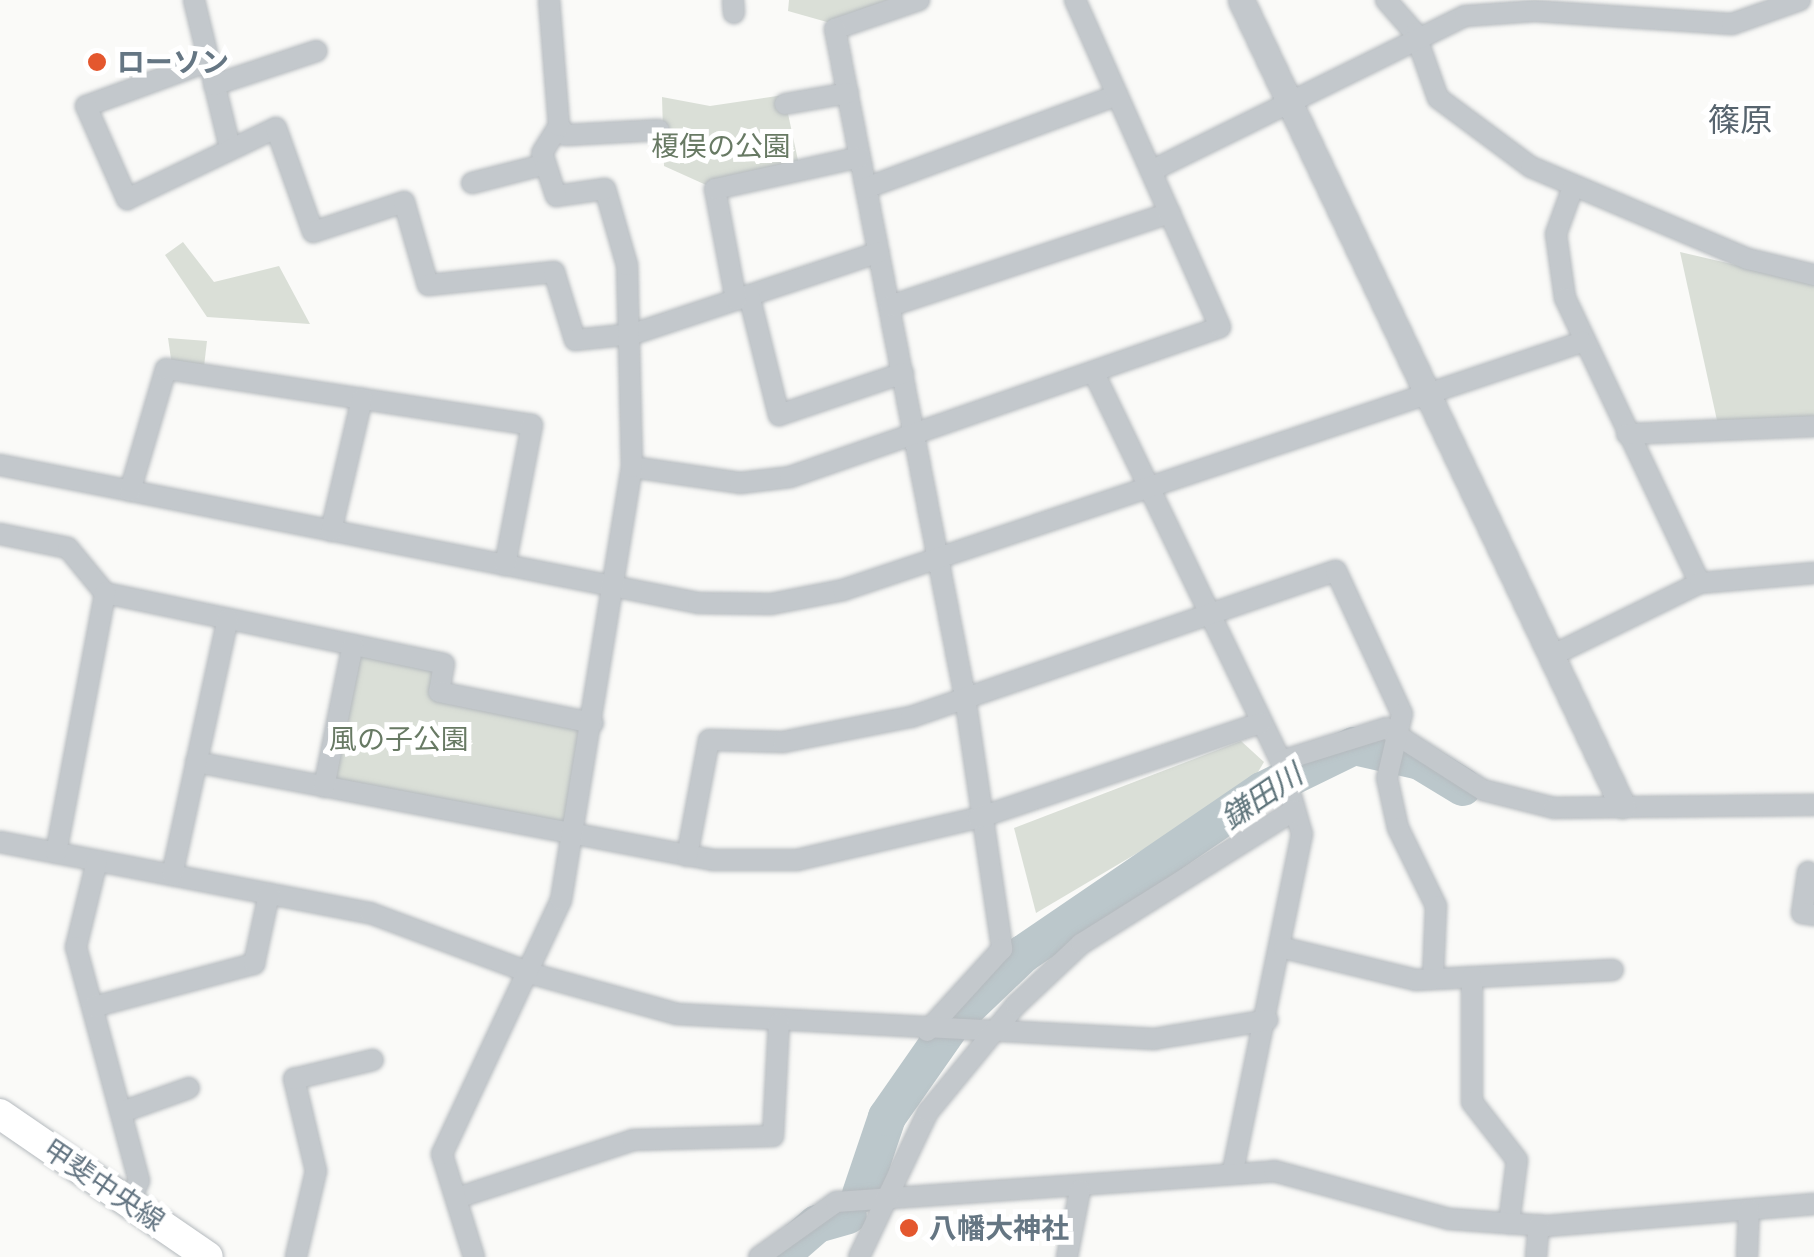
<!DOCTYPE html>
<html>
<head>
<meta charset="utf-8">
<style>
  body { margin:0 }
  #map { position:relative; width:1814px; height:1257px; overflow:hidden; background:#fafaf8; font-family:Montserrat,"Noto Sans JP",sans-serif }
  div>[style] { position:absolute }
  .green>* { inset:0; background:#dadfd7 }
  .river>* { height:38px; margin:-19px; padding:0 19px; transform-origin:19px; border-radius:19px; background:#bbc7cb }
  .roads { filter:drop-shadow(0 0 2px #b5babe) drop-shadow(0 0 2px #b5babe) }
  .minor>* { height:20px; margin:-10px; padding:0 10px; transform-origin:10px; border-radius:10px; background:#c3c8cc }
  .tertiary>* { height:25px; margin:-12.5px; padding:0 12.5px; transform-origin:12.5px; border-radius:12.5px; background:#c3c8cc }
  .primary>* { height:30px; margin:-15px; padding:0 15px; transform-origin:15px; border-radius:15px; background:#fff }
  .dots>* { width:28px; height:28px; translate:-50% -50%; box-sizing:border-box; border:5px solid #fff; border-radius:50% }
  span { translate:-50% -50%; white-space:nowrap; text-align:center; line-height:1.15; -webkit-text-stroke:10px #fff; paint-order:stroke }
  .poi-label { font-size:28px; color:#657683; font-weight:700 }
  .left { translate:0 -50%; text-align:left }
  .park-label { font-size:28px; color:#687a64 }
  .street-label { font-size:28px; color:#657683 }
  .water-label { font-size:30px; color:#60757c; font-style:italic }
  .quarter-label { font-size:32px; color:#57646e }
</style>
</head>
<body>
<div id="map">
  <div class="green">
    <i style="clip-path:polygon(789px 0,909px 0,834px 24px,788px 11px)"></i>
    <i style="clip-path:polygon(784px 95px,799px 165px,715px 189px,664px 166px,662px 97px,710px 106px)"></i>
    <i style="clip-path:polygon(183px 242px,214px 282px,279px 266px,310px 324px,207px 317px,165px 255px)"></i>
    <i style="clip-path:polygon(1680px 252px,1814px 283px,1814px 420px,1718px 425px)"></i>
    <i style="clip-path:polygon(168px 338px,207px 341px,203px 375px,172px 366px)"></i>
    <i style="clip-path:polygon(351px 652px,434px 670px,436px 693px,588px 726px,569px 831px,335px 786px)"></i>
    <i style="clip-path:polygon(1241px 741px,1264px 762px,1249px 787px,1036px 913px,1014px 828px)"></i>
  </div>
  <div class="river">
    <i style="left:861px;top:1194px;width:81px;rotate:-71.3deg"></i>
    <i style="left:887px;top:1117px;width:121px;rotate:-55.1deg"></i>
    <i style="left:956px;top:1018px;width:93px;rotate:-43.7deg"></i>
    <i style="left:1023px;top:954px;width:289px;rotate:-34.3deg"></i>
    <i style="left:1262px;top:791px;width:102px;rotate:-26.1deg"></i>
    <i style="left:1354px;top:746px;width:68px;rotate:12.8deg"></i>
    <i style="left:1420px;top:761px;width:50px;rotate:31.2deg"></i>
    <i style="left:779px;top:1257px;width:50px;rotate:-41deg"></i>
    <i style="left:817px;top:1224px;width:32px;rotate:-16deg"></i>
  </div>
  <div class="roads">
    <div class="minor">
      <i style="left:194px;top:0;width:148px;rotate:76.3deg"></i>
      <i style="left:733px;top:0;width:13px;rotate:86deg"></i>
      <i style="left:919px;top:0;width:89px;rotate:161deg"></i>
      <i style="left:835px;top:29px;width:681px;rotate:78.99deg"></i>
      <i style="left:965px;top:697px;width:255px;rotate:81.6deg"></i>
      <i style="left:1002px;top:949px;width:111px;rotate:132.4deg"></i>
      <i style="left:1386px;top:0;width:44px;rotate:48.7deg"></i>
      <i style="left:1415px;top:33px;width:69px;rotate:70.5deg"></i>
      <i style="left:1438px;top:98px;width:116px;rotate:36.6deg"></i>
      <i style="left:1531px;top:167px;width:236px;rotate:23deg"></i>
      <i style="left:1748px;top:259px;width:68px;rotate:13.6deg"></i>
      <i style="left:209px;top:61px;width:131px;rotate:159.9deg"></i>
      <i style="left:86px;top:106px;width:102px;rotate:66.2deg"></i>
      <i style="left:127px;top:199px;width:165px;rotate:-25.5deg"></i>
      <i style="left:276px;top:128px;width:110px;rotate:70.4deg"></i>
      <i style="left:313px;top:232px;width:96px;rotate:-18.2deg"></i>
      <i style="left:404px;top:202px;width:86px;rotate:73.9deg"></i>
      <i style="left:428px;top:285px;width:127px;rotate:-5.9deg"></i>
      <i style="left:554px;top:272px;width:71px;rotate:72.8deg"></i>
      <i style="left:575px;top:340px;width:58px;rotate:-5.9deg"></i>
      <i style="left:633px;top:334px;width:259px;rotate:-18.4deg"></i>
      <i style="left:214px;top:85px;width:108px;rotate:-18.3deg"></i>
      <i style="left:785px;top:104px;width:64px;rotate:-9.9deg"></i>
      <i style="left:559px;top:126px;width:11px;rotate:52deg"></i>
      <i style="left:566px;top:135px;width:93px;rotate:-3.1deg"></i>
      <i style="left:1151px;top:171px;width:350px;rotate:-26.3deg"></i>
      <i style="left:1465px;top:16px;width:70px;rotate:-4.1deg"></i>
      <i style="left:1535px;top:11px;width:197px;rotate:3.8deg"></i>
      <i style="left:1732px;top:24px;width:72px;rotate:-19.4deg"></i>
      <i style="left:472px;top:183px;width:76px;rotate:-14.4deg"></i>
      <i style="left:1573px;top:187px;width:50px;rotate:109.9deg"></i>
      <i style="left:1556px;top:234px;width:65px;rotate:82deg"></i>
      <i style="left:1565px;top:298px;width:315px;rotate:64.7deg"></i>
      <i style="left:866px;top:188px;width:268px;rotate:-20.3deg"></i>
      <i style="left:749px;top:295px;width:124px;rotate:76deg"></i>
      <i style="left:779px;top:415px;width:131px;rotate:-18.7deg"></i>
      <i style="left:736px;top:300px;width:113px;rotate:-100.7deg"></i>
      <i style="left:715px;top:189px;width:148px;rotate:-12.4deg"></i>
      <i style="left:890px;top:306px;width:295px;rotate:-18.4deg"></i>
      <i style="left:1094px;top:373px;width:431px;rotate:64.3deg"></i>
      <i style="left:1281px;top:761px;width:76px;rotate:74deg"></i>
      <i style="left:1302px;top:834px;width:347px;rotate:101.6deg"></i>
      <i style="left:1627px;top:434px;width:187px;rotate:-2.4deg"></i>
      <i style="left:0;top:465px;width:712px;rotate:11.18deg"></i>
      <i style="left:698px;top:603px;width:73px;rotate:0.8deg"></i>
      <i style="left:771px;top:604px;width:73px;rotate:-11deg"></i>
      <i style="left:843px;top:590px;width:780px;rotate:-18.55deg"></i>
      <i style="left:632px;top:467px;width:109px;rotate:8.4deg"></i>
      <i style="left:740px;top:483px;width:50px;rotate:-6.8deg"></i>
      <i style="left:790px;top:477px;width:455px;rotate:-19.2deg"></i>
      <i style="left:1220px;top:327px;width:358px;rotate:-113.9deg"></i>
      <i style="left:130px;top:491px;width:127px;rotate:-73.6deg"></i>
      <i style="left:166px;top:369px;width:370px;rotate:8.7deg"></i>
      <i style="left:532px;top:425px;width:143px;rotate:100.9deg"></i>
      <i style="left:331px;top:531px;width:136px;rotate:-76.8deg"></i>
      <i style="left:0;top:534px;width:69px;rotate:11.6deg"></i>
      <i style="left:68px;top:548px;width:58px;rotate:50.6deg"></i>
      <i style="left:105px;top:593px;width:346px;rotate:11.8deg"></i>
      <i style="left:444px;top:664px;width:28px;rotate:100deg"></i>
      <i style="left:439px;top:692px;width:157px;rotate:11.4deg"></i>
      <i style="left:1553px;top:655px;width:164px;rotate:-26.1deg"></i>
      <i style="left:1700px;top:583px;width:114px;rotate:-5deg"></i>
      <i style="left:1281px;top:761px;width:110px;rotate:-17.4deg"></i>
      <i style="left:1386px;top:728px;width:115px;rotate:32.6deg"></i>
      <i style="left:1483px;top:790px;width:73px;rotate:14.2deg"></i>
      <i style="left:1554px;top:808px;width:260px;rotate:-0.7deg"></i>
      <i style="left:196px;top:762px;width:526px;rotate:10.73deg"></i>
      <i style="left:713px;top:860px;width:84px"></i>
      <i style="left:797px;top:860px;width:186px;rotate:-13.1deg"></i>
      <i style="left:978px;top:818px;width:299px;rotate:-18.6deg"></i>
      <i style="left:324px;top:787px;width:145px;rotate:-78.5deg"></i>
      <i style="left:0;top:842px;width:377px;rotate:10.9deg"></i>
      <i style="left:370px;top:913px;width:174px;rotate:20.5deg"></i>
      <i style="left:533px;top:974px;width:149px;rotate:15.5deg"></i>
      <i style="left:677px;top:1014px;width:478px;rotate:3deg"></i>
      <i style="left:1154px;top:1039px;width:115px;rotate:-9.5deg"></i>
      <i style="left:56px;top:853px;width:265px;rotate:-79.3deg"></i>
      <i style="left:687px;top:856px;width:118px;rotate:-79.3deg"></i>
      <i style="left:709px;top:740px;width:74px;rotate:1.5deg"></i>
      <i style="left:783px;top:742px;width:130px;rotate:-11.1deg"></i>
      <i style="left:911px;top:717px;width:449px;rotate:-19deg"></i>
      <i style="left:1336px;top:571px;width:157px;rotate:65.2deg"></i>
      <i style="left:1402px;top:714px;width:66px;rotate:103.2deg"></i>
      <i style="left:1387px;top:778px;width:51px;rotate:77.6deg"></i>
      <i style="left:1398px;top:828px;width:87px;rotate:64deg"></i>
      <i style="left:1436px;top:906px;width:73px;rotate:92.4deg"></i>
      <i style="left:97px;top:861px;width:89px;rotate:103.7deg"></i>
      <i style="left:76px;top:947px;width:242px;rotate:74.9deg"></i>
      <i style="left:139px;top:1181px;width:23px;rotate:115deg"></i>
      <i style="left:1808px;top:872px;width:41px;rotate:98.3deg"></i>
      <i style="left:1802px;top:913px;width:12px;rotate:9deg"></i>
      <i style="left:172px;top:875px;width:262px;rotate:-77.7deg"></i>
      <i style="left:1284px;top:948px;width:136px;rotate:13.6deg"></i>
      <i style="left:1416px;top:980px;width:197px;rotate:-2.9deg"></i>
      <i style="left:1472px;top:977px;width:125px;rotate:90deg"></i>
      <i style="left:1472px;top:1102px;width:73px;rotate:52.2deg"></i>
      <i style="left:1517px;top:1160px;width:64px;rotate:97.2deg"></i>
      <i style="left:93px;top:1007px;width:167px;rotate:-15deg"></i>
      <i style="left:254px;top:964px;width:72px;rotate:-77.9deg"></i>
      <i style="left:122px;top:1112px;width:71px;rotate:-19.7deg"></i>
      <i style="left:457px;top:1198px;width:185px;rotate:-18.2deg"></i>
      <i style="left:633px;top:1140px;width:140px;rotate:-1.6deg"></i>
      <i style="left:773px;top:1136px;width:113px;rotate:-87deg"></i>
      <i style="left:296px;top:1257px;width:88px;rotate:-76.9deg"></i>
      <i style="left:316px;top:1171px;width:95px;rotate:-103.4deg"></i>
      <i style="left:294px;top:1079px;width:81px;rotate:-13.5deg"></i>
      <i style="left:474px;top:1257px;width:108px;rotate:-107.3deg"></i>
      <i style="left:442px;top:1154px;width:280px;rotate:-64.9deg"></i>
      <i style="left:561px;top:900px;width:439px;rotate:-80.7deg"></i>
      <i style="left:632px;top:467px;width:202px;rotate:-91.4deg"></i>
      <i style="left:627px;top:265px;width:79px;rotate:-106.1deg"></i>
      <i style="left:605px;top:189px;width:49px;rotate:171.9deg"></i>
      <i style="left:556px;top:196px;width:45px;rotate:-108deg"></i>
      <i style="left:542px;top:153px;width:32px;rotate:-58deg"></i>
      <i style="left:559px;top:126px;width:126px;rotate:-94.5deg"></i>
      <i style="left:759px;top:1257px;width:95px;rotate:-35.5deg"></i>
      <i style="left:836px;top:1202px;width:439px;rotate:-4deg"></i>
      <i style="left:1274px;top:1171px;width:182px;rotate:15.3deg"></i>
      <i style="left:1450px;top:1219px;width:97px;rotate:4.1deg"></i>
      <i style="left:1547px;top:1226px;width:268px;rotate:-4.7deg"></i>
      <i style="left:859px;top:1257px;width:161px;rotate:-64.6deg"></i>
      <i style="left:928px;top:1112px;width:139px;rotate:-50.6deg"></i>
      <i style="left:1016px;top:1005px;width:89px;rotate:-43.2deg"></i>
      <i style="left:1081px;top:944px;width:252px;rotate:-32.1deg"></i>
      <i style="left:1067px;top:1257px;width:68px;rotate:-79deg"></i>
      <i style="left:1536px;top:1257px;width:32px;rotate:-85deg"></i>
      <i style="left:1747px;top:1257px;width:47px;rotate:-87.6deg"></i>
    </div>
    <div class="tertiary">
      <i style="left:1241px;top:0;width:891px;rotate:64.67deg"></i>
    </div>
    <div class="primary">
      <i style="left:0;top:1114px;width:252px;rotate:34.5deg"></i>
    </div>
  </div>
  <div class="dots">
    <i style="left:97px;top:62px;background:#e4572e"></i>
    <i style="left:909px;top:1228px;background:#e4572e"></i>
  </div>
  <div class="poi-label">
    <span class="left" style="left:117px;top:62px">ローソン</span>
    <span class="left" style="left:929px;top:1228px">八幡大神社</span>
  </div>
  <div class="park-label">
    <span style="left:721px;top:146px">榎俣の公園</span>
    <span style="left:399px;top:739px">風の子公園</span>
  </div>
  <div class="street-label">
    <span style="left:104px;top:1185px;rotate:34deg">甲斐中央線</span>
  </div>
  <div class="water-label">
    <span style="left:1262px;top:797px;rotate:-34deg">鎌田川</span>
  </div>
  <div class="quarter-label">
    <span style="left:1740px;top:120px">篠原</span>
  </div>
</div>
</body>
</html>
